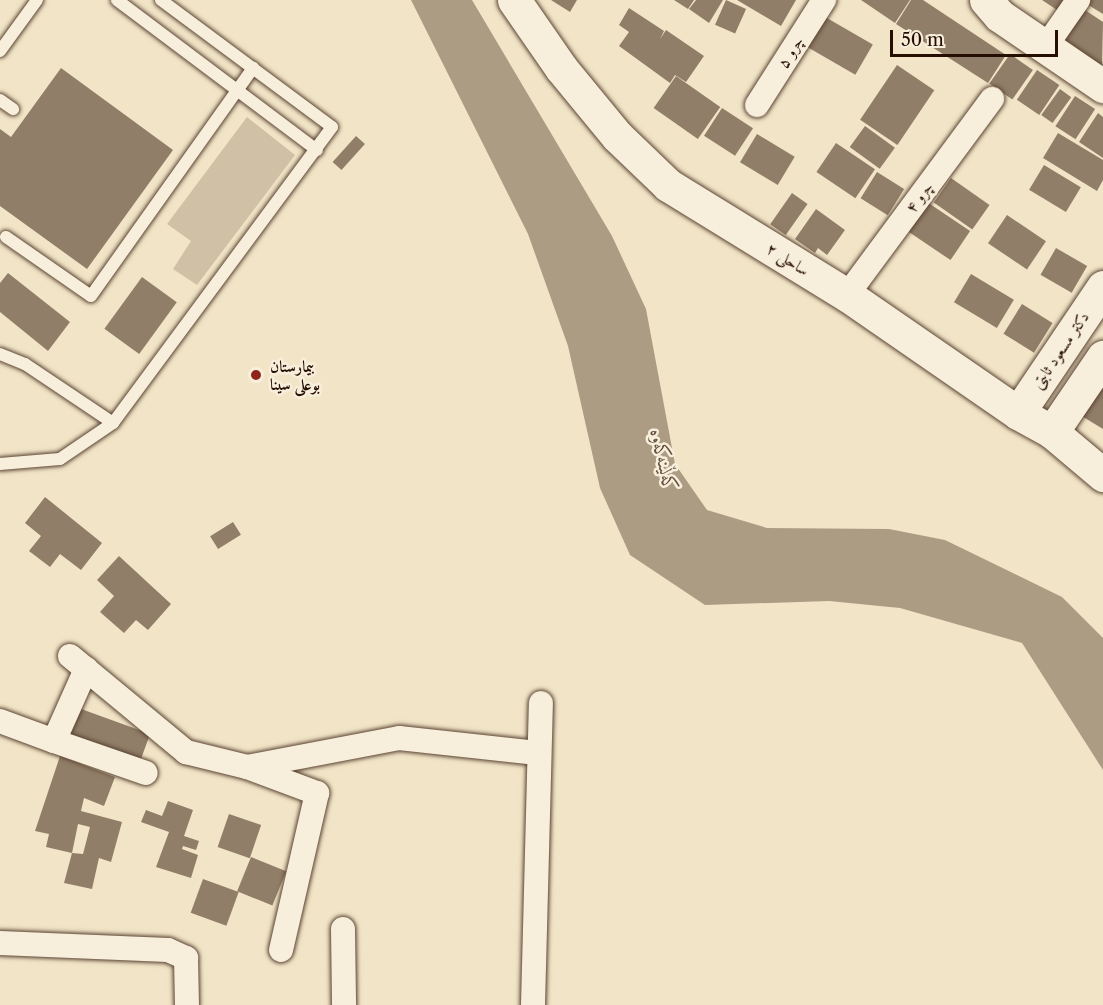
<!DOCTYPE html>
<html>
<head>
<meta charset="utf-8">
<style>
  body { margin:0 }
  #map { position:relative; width:1103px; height:1005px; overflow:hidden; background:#f2e5c7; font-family:"Libre Caslon Text",Amiri,serif }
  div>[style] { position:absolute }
  .green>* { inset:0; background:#cfc0a6 }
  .water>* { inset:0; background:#ad9c84 }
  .building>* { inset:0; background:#917e68; transform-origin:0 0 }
  .roads { filter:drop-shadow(0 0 2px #5a4433) drop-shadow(0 0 2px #5a4433) }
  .lane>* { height:12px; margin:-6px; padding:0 6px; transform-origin:6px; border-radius:6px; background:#f7eedb }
  .street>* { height:24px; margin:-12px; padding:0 12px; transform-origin:12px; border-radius:12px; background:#f7eedb }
  .secondary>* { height:33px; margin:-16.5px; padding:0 16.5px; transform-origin:16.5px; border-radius:16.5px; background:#f7eedb }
  .dots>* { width:16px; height:16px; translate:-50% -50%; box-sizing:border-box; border:3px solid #f7eedb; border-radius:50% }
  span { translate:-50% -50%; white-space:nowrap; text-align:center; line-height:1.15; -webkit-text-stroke:5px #f7eedb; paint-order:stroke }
  .street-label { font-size:16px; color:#270e02 }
  .poi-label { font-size:16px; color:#270e02; font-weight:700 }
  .left { translate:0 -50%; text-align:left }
  .water-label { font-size:18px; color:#634e3c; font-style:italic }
  .scale { position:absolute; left:890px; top:30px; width:168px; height:27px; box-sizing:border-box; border:3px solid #270e02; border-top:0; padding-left:8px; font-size:18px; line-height:21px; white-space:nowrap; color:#270e02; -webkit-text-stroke:4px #f7eedb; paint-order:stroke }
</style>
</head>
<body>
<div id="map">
  <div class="green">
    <i style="clip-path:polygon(247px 117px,295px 155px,197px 285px,173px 269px,191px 241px,167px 224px)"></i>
  </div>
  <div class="water">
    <i style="clip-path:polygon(411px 0,472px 0,612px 236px,646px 309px,675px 464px,707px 510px,767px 528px,889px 529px,945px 540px,1062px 597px,1103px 638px,1103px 770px,1022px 643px,900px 608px,829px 601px,705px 605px,630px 555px,600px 488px,568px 346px,528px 234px)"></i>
  </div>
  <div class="building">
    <i style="clip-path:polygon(551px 0,577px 0,570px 12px)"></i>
    <i style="clip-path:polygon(674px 0,694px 0,688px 9px)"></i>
    <i style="clip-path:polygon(696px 0,723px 0,709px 23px,689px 9px)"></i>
    <i style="left:726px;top:0;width:22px;height:27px;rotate:24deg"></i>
    <i style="clip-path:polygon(737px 0,796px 0,781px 26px)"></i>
    <i style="clip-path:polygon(861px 0,910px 0,895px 23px)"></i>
    <i style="clip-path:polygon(911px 0,923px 0,1006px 55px,988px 83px,896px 24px)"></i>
    <i style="clip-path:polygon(1042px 0,1068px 0,1060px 12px)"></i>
    <i style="clip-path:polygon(1087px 0,1103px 0,1103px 14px,1085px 3px)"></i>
    <i style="clip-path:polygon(629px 8px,664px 31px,660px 39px,666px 30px,704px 56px,686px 82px,675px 75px,670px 83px,619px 46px,629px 32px,619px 25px)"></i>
    <i style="clip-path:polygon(1082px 8px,1103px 22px,1102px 66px,1062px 38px)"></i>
    <i style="left:820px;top:14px;width:61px;height:35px;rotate:30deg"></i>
    <i style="left:1010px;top:54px;width:28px;height:36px;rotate:35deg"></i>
    <i style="left:897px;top:65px;width:45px;height:66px;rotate:34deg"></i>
    <i style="clip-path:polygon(61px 68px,173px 150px,87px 269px,0 206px,0 129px,11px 137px)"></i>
    <i style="left:1037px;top:70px;width:27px;height:36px;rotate:34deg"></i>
    <i style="left:676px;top:76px;width:54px;height:39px;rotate:35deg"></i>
    <i style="left:1060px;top:89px;width:14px;height:32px;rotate:36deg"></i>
    <i style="left:1075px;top:96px;width:24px;height:36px;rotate:33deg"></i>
    <i style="left:722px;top:108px;width:37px;height:33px;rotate:33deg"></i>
    <i style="clip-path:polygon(1098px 113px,1103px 117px,1103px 158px,1079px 142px)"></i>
    <i style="left:865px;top:126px;width:37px;height:26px;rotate:36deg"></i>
    <i style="clip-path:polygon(1058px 133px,1103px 160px,1103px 180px,1097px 191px,1043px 158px)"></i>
    <i style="left:757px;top:134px;width:44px;height:33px;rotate:31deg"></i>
    <i style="left:356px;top:136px;width:12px;height:35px;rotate:42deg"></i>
    <i style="left:836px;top:143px;width:47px;height:35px;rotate:34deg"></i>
    <i style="left:1044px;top:165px;width:43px;height:29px;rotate:31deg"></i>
    <i style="left:877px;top:172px;width:32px;height:31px;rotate:32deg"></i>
    <i style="left:951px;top:178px;width:47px;height:30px;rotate:35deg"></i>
    <i style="left:792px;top:193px;width:19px;height:38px;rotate:35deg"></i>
    <i style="left:927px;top:202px;width:52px;height:35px;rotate:34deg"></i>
    <i style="clip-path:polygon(816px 209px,845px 230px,827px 255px,818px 248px,815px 253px,795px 239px)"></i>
    <i style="left:1007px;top:215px;width:47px;height:34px;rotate:34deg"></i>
    <i style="left:1056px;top:248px;width:36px;height:31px;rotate:30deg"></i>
    <i style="clip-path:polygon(8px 273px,70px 322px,48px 351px,0 312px,0 283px)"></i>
    <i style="left:971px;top:274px;width:50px;height:33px;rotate:31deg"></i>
    <i style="left:142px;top:277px;width:43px;height:64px;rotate:36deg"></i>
    <i style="left:1022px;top:304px;width:36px;height:35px;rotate:32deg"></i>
    <i style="clip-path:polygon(1099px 385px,1103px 387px,1103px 429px,1080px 415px)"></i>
    <i style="clip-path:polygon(45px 497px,102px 543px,81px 570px,60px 554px,50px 567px,29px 551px,41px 536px,25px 523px)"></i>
    <i style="left:233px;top:522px;width:15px;height:27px;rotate:58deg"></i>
    <i style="clip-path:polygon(119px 556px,171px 604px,148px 630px,136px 620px,124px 633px,100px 612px,114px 596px,97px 580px)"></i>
    <i style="left:73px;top:706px;width:82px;height:35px;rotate:20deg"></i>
    <i style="clip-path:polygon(60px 756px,115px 777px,104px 806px,84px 798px,81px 811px,122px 822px,111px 862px,99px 858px,92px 889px,64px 883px,72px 853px,83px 854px,90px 827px,78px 824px,72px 853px,46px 847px,49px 834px,35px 831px)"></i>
    <i style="clip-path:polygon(168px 801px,193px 810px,184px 836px,199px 841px,196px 850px,183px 846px,182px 849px,198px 855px,191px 878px,156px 867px,169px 832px,141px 822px,146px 810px,162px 816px)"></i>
    <i style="left:229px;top:814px;width:34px;height:35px;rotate:19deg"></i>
    <i style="left:251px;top:857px;width:38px;height:37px;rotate:22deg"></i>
    <i style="left:203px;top:879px;width:38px;height:36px;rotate:20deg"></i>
  </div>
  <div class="roads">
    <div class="lane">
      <i style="left:117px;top:0;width:250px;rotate:36.9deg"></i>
      <i style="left:0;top:51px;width:63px;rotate:-54deg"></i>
      <i style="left:0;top:100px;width:16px;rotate:35deg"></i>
      <i style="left:6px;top:237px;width:103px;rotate:34.8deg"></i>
      <i style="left:91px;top:296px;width:280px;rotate:-54.6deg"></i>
      <i style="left:0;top:354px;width:27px;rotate:22deg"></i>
      <i style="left:25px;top:364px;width:106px;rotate:33.8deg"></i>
      <i style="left:0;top:464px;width:60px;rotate:-4.8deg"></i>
      <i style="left:60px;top:459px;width:64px;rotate:-34.2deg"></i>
      <i style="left:113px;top:423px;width:368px;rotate:-53.5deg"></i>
      <i style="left:332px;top:127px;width:213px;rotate:-143.4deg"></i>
    </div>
    <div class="street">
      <i style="left:1044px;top:49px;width:60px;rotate:-55.2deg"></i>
      <i style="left:757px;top:105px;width:125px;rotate:-57.5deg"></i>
      <i style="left:847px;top:295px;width:244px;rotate:-53.5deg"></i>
      <i style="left:70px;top:656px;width:151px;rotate:39.6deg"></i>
      <i style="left:186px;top:752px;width:63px;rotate:13.8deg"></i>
      <i style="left:247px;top:767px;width:75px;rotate:20.4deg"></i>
      <i style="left:317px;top:793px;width:161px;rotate:102.9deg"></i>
      <i style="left:0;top:721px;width:58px;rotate:20.3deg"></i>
      <i style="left:54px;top:741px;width:79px;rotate:-66deg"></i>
      <i style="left:54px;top:741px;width:97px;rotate:19.2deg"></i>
      <i style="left:247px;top:767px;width:155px;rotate:-10.8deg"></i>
      <i style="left:399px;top:738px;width:139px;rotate:6.2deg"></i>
      <i style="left:343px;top:929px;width:76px;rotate:89.2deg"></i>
      <i style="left:0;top:943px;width:168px;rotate:2.4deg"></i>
      <i style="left:168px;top:950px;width:20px;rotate:24deg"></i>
      <i style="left:186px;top:958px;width:47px;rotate:88.8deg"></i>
      <i style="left:533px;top:1005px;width:302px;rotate:-88.5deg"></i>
    </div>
    <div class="secondary">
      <i style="left:514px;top:0;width:83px;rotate:55.3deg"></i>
      <i style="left:561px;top:68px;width:88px;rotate:50.5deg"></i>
      <i style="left:617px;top:136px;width:71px;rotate:43.9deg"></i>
      <i style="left:668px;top:185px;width:210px;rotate:31.6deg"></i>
      <i style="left:847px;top:295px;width:208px;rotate:34.6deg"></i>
      <i style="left:1018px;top:413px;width:39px;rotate:29deg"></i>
      <i style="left:1052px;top:432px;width:67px;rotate:40.1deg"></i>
      <i style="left:986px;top:0;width:21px;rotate:49deg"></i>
      <i style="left:1000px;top:16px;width:125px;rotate:34.2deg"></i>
      <i style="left:1018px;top:413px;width:152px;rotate:-56deg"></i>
      <i style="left:1052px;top:432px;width:91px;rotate:-55.8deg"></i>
    </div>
  </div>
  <div class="dots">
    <i style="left:256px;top:375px;background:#8f2418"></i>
  </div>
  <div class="street-label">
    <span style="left:790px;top:52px;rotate:-58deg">چرو ۵</span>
    <span style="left:919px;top:197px;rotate:-53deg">چرو ۴</span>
    <span style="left:788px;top:259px;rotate:32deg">ساحلی ۲</span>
    <span style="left:1060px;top:350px;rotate:-56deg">دکتر مسعود ثابتی</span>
  </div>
  <div class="poi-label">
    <span class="left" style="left:270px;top:375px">بیمارستان<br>بوعلی سینا</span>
  </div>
  <div class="water-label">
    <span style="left:663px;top:461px;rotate:77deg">کەڵینەکەوە</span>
  </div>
  <div class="scale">50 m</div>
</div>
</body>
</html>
